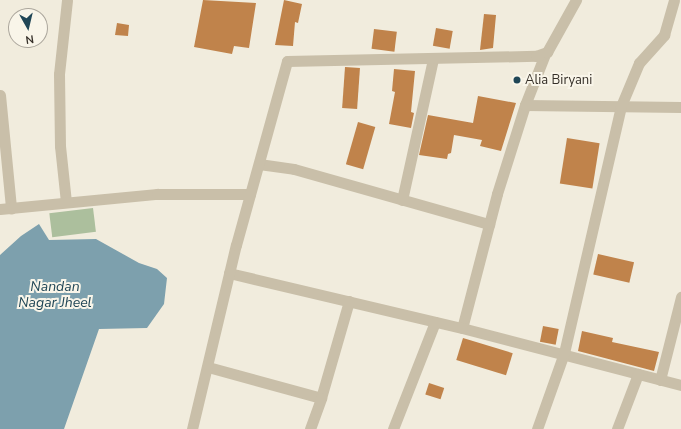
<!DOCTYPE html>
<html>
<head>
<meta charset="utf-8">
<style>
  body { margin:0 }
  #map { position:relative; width:681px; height:429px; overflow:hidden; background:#f1ecdd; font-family:"Nunito Sans",sans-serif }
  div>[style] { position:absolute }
  .green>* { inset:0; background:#acbf9d; transform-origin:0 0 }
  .water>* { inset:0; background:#7da0ad }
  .building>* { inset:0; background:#c0834b; transform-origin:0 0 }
  .minor>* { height:11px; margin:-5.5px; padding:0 5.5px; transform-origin:5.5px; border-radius:5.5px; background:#c9bfa9 }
  .tertiary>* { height:11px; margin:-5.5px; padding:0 5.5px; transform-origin:5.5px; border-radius:5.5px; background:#c9bfa9 }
  .dots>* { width:11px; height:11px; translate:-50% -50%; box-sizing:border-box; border:2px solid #f9f5e9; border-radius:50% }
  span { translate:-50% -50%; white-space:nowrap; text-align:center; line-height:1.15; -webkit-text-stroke:4px #f9f5e9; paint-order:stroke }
  .poi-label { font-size:13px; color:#363029 }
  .left { translate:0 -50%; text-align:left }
  .water-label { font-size:14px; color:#204656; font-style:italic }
  .north { position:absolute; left:8px; top:8px; width:40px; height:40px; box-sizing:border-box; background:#f9f5e9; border:1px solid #aba69c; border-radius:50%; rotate:172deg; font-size:11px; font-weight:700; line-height:16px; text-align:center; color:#363029 }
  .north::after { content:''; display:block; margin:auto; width:14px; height:18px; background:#204656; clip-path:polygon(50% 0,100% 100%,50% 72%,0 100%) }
</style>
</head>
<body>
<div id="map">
  <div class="green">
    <i style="left:93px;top:208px;width:24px;height:44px;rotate:83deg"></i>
  </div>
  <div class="water">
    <i style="clip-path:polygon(39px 224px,49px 240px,96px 239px,139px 263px,157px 269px,167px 278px,164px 304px,147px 328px,99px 329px,64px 429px,0 429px,0 255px,21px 236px)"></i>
  </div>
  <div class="building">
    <i style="clip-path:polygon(203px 0,256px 3px,249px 48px,234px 46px,232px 54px,194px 47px)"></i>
    <i style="clip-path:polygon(284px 0,302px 4px,298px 23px,295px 22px,293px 46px,275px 45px)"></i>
    <i style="clip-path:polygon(484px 14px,496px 15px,493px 48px,480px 50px)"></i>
    <i style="clip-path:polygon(117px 23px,129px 25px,128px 36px,115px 35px)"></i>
    <i style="left:436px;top:28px;width:17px;height:18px;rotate:10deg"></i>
    <i style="left:374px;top:29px;width:23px;height:20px;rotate:7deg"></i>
    <i style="left:345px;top:67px;width:15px;height:41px;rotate:4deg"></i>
    <i style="clip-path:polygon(394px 69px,415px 71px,411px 112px,414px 113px,411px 128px,389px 124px,395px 92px,392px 91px)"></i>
    <i style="clip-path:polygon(478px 96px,516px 103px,501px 151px,480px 146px,482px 140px,454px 135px,451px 153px,448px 154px,447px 159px,419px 155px,428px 115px,473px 123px)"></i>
    <i style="left:358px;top:122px;width:18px;height:44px;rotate:16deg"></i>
    <i style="left:567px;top:138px;width:33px;height:46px;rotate:9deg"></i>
    <i style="left:598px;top:254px;width:37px;height:21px;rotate:13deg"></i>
    <i style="left:543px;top:326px;width:16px;height:16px;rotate:11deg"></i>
    <i style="clip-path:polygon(582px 331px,613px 338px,612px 342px,659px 352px,654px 371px,578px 351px)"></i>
    <i style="left:463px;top:338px;width:52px;height:23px;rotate:17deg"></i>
    <i style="left:429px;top:383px;width:16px;height:12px;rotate:18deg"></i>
  </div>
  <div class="minor">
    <i style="left:545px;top:54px;width:55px;rotate:111.4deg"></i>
    <i style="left:525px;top:105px;width:93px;rotate:107.5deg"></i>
    <i style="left:497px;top:194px;width:138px;rotate:104.6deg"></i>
    <i style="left:462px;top:328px;width:226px;rotate:14.6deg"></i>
    <i style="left:0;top:95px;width:114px;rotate:84.4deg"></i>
    <i style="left:525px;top:105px;width:156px;rotate:0.7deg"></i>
    <i style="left:259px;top:164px;width:35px;rotate:8deg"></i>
    <i style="left:294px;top:169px;width:203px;rotate:15.8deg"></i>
    <i style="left:402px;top:200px;width:144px;rotate:-77.6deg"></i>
    <i style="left:66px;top:202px;width:56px;rotate:-96.1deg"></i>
    <i style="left:60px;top:146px;width:72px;rotate:-90.8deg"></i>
    <i style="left:59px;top:74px;width:74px;rotate:-83.8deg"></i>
    <i style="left:229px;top:273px;width:239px;rotate:13.3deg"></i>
    <i style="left:208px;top:367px;width:117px;rotate:15.3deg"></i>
    <i style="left:321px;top:398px;width:101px;rotate:-73.9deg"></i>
    <i style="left:660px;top:380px;width:86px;rotate:-75.8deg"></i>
    <i style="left:310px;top:429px;width:33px;rotate:-70deg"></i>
    <i style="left:393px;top:429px;width:115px;rotate:-68.6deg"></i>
    <i style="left:537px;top:429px;width:81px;rotate:-70.4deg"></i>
    <i style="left:564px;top:353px;width:253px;rotate:-77deg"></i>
    <i style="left:621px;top:106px;width:47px;rotate:-67.3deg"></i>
    <i style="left:639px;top:63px;width:38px;rotate:-48deg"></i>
    <i style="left:664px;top:35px;width:36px;rotate:-74deg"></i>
    <i style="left:617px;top:429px;width:59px;rotate:-69.1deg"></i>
  </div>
  <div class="tertiary">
    <i style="left:0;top:209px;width:158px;rotate:-5.5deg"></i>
    <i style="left:157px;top:194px;width:93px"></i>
    <i style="left:192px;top:429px;width:189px;rotate:-76.6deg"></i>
    <i style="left:236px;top:245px;width:191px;rotate:-74.5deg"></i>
    <i style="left:287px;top:61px;width:249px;rotate:-1.2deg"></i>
    <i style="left:536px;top:56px;width:12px;rotate:-20deg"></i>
    <i style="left:547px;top:52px;width:60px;rotate:-60.9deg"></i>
  </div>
  <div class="dots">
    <i style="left:517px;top:80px;background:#204656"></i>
  </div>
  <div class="poi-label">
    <span class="left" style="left:525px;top:80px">Alia Biryani</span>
  </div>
  <div class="water-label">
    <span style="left:55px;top:295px">Nandan<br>Nagar Jheel</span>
  </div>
  <div class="north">N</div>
</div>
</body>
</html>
